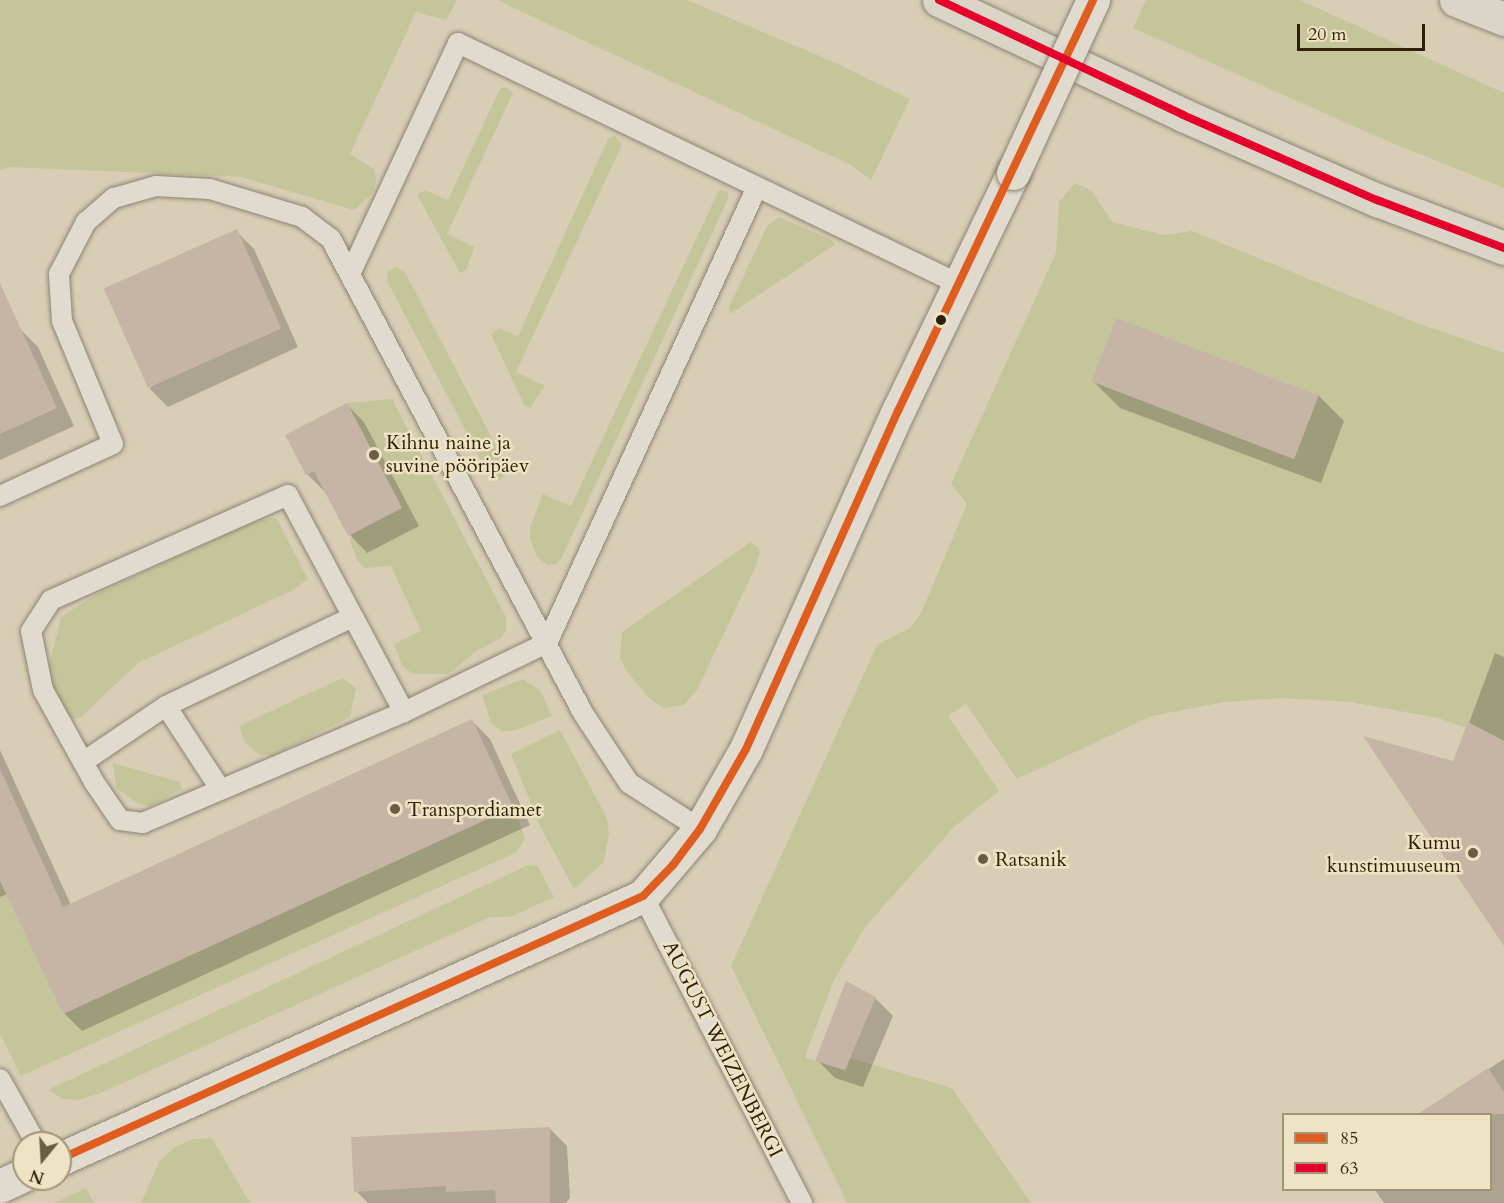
<!DOCTYPE html>
<html>
<head>
<meta charset="utf-8">
<style>
  body { margin:0 }
  #map { position:relative; width:1504px; height:1203px; overflow:hidden; background:#d8ceb5; font-family:Cardo,serif }
  div>[style] { position:absolute }
  .green>* { inset:0; background:#c5c59c }
  .shadow>* { inset:0; background:#0003 }
  .building>* { inset:0; background:#c6b4a5; transform-origin:0 0 }
  .roads { filter:drop-shadow(0 0 2px #8c8473) drop-shadow(0 0 2px #8c8473) }
  .service>* { height:20px; margin:-10px; padding:0 10px; transform-origin:10px; border-radius:10px; background:#e0dbce }
  .tertiary>* { height:33px; margin:-16.5px; padding:0 16.5px; transform-origin:16.5px; border-radius:16.5px; background:#e0dbce }
  .primary>* { height:33px; margin:-16.5px; padding:0 16.5px; transform-origin:16.5px; border-radius:16.5px; background:#dbd5c7 }
  .bridges { filter:drop-shadow(0 0 2px #8c8473) drop-shadow(0 0 2px #8c8473) }
  .tertiary-bridge>* { height:33px; margin:-16.5px; padding:0 16.5px; transform-origin:16.5px; border-radius:16.5px; background:#e0dbce }
  .bus-1>* { height:8px; margin:-4px; padding:0 4px; transform-origin:4px; border-radius:4px; background:#df5e1f }
  .bus-2>* { height:8px; margin:-4px; padding:0 4px; transform-origin:4px; border-radius:4px; background:#e4002b }
  .dots>* { width:16px; height:16px; translate:-50% -50%; box-sizing:border-box; border:3px solid #efe3c5; border-radius:50% }
  span { translate:-50% -50%; white-space:nowrap; text-align:center; line-height:1.15; -webkit-text-stroke:5px #efe3c5; paint-order:stroke }
  .poi-label { font-size:20px; color:#301e05 }
  .left { translate:0 -50%; text-align:left }
  .right { translate:-100% -50%; text-align:right }
  .street-label { font-size:20px; color:#301e05 }
  .legend { position:absolute; left:1282px; top:1113px; width:210px; height:78px; box-sizing:border-box; background:#efe3c5; border:2px solid #a39478; margin:0; padding:8px 10px; list-style:none; font-size:18px; color:#301e05 }
  .legend li { display:flex; align-items:center; gap:12px; height:30px }
  .legend b { width:30px; border:2px solid #a39478 }
  .north { position:absolute; left:12px; top:1131px; width:60px; height:60px; box-sizing:border-box; background:#efe3c5; border:2px solid #a39478; border-radius:50%; rotate:198deg; font-size:16px; font-weight:700; line-height:24px; text-align:center; color:#301e05 }
  .north::after { content:''; display:block; margin:auto; width:21px; height:27px; background:#6b5c43; clip-path:polygon(50% 0,100% 100%,50% 72%,0 100%) }
  .scale { position:absolute; left:1297px; top:24px; width:128px; height:27px; box-sizing:border-box; border:3px solid #301e05; border-top:0; padding-left:8px; font-size:18px; line-height:21px; white-space:nowrap; color:#301e05; -webkit-text-stroke:4px #efe3c5; paint-order:stroke }
</style>
</head>
<body>
<div id="map">
  <div class="green">
    <i style="clip-path:polygon(0 0,457px 0,446px 20px,416px 12px,350px 154px,375px 170px,376px 183px,371px 195px,354px 210px,241px 177px,8px 167px,0 171px)"></i>
    <i style="clip-path:polygon(497px 0,687px 0,836px 63px,910px 99px,871px 180px,851px 165px)"></i>
    <i style="clip-path:polygon(1146px 0,1300px 0,1504px 93px,1504px 188px,1385px 140px,1133px 28px)"></i>
    <i style="clip-path:polygon(506px 87px,513px 93px,447px 234px,474px 247px,467px 269px,460px 273px,417px 195px,425px 190px,448px 200px,500px 89px)"></i>
    <i style="clip-path:polygon(615px 136px,622px 145px,516px 372px,545px 386px,530px 408px,524px 405px,491px 334px,500px 328px,518px 336px,608px 139px)"></i>
    <i style="clip-path:polygon(1075px 183px,1092px 191px,1112px 222px,1164px 235px,1192px 231px,1417px 323px,1504px 353px,1504px 741px,1438px 718px,1350px 702px,1282px 698px,1224px 702px,1152px 716px,1017px 779px,966px 704px,948px 716px,999px 791px,954px 827px,865px 927px,833px 982px,805px 1057px,846px 1071px,850px 1058px,952px 1088px,1031px 1203px,847px 1203px,731px 966px,877px 645px,910px 628px,921px 613px,967px 504px,951px 484px,1056px 253px,1059px 202px)"></i>
    <i style="clip-path:polygon(719px 190px,728px 192px,728px 199px,562px 557px,557px 564px,548px 565px,537px 557px,530px 539px,530px 527px,543px 494px,571px 506px)"></i>
    <i style="clip-path:polygon(779px 217px,832px 240px,834px 245px,730px 314px,729px 307px,767px 226px)"></i>
    <i style="clip-path:polygon(396px 267px,405px 272px,506px 465px,506px 474px,499px 480px,490px 477px,387px 281px,388px 271px)"></i>
    <i style="clip-path:polygon(392px 399px,506px 617px,506px 631px,501px 638px,476px 651px,449px 674px,413px 674px,402px 666px,394px 644px,421px 631px,391px 566px,365px 568px,358px 562px,350px 542px,351px 535px,402px 507px,347px 403px)"></i>
    <i style="clip-path:polygon(271px 518px,277px 519px,308px 579px,295px 589px,138px 663px,81px 717px,74px 719px,63px 714px,53px 695px,49px 666px,61px 617px,93px 596px,248px 524px)"></i>
    <i style="clip-path:polygon(751px 542px,760px 549px,757px 564px,697px 690px,684px 705px,664px 708px,651px 700px,628px 673px,620px 659px,622px 632px)"></i>
    <i style="clip-path:polygon(342px 678px,356px 688px,350px 717px,272px 756px,258px 754px,245px 742px,239px 726px)"></i>
    <i style="clip-path:polygon(523px 679px,540px 690px,552px 716px,513px 731px,501px 731px,491px 723px,482px 695px)"></i>
    <i style="clip-path:polygon(560px 730px,607px 818px,609px 834px,604px 862px,574px 889px,540px 826px,511px 754px)"></i>
    <i style="clip-path:polygon(113px 763px,180px 782px,182px 789px,150px 806px,137px 803px,116px 788px)"></i>
    <i style="clip-path:polygon(513px 807px,525px 838px,517px 852px,21px 1076px,0 1034px,0 871px,63px 1014px)"></i>
    <i style="clip-path:polygon(537px 865px,554px 897px,510px 917px,490px 917px,103px 1092px,79px 1100px,62px 1099px,48px 1090px,526px 866px)"></i>
    <i style="clip-path:polygon(212px 1138px,250px 1203px,141px 1203px,159px 1162px,175px 1147px,194px 1139px)"></i>
    <i style="clip-path:polygon(86px 1188px,94px 1203px,54px 1203px)"></i>
  </div>
  <div class="shadow">
    <i style="clip-path:polygon(236px 231px,254px 249px,298px 347px,168px 407px,150px 389px)"></i>
    <i style="clip-path:polygon(20px 329px,38px 347px,74px 426px,0 460px,0 338px)"></i>
    <i style="clip-path:polygon(1094px 382px,1318px 395px,1344px 421px,1321px 483px,1120px 408px)"></i>
    <i style="clip-path:polygon(346px 404px,364px 422px,419px 526px,367px 553px,350px 535px,325px 492px,307px 474px)"></i>
    <i style="clip-path:polygon(1495px 653px,1504px 657px,1504px 943px,1454px 763px)"></i>
    <i style="clip-path:polygon(472px 721px,490px 739px,530px 825px,82px 1031px,64px 1013px,7px 894px,0 897px,0 750px,71px 905px)"></i>
    <i style="clip-path:polygon(875px 998px,893px 1016px,863px 1087px,835px 1078px,817px 1060px)"></i>
    <i style="clip-path:polygon(1504px 1059px,1504px 1203px,1384px 1203px,1375px 1190px,1490px 1190px,1490px 1114px,1420px 1114px)"></i>
    <i style="clip-path:polygon(549px 1128px,567px 1146px,570px 1198px,566px 1203px,368px 1203px,356px 1191px)"></i>
  </div>
  <div class="building">
    <i style="left:237px;top:229px;width:109px;height:146px;rotate:66deg"></i>
    <i style="clip-path:polygon(0 283px,57px 408px,0 434px)"></i>
    <i style="left:1116px;top:318px;width:217px;height:68px;rotate:21deg"></i>
    <i style="clip-path:polygon(347px 403px,402px 508px,348px 536px,314px 471px,306px 475px,285px 435px)"></i>
    <i style="clip-path:polygon(472px 719px,513px 807px,63px 1014px,0 881px,0 769px,63px 907px)"></i>
    <i style="clip-path:polygon(1468px 722px,1504px 741px,1504px 946px,1363px 736px,1453px 761px)"></i>
    <i style="clip-path:polygon(846px 981px,876px 997px,845px 1070px,815px 1061px)"></i>
    <i style="clip-path:polygon(1488px 1068px,1504px 1092px,1504px 1114px,1418px 1114px)"></i>
    <i style="clip-path:polygon(550px 1127px,550px 1203px,496px 1203px,495px 1190px,446px 1192px,446px 1186px,354px 1192px,351px 1137px)"></i>
  </div>
  <div class="roads">
    <div class="service">
      <i style="left:350px;top:274px;width:255px;rotate:-64.9deg"></i>
      <i style="left:458px;top:43px;width:556px;rotate:25.69deg"></i>
      <i style="left:0;top:496px;width:124px;rotate:-24.7deg"></i>
      <i style="left:113px;top:444px;width:133px;rotate:-112.5deg"></i>
      <i style="left:62px;top:321px;width:47px;rotate:-93.7deg"></i>
      <i style="left:59px;top:274px;width:59px;rotate:-62.6deg"></i>
      <i style="left:86px;top:222px;width:37px;rotate:-41deg"></i>
      <i style="left:114px;top:198px;width:44px;rotate:-15.9deg"></i>
      <i style="left:156px;top:186px;width:54px;rotate:3.2deg"></i>
      <i style="left:210px;top:189px;width:96px;rotate:16.9deg"></i>
      <i style="left:302px;top:217px;width:36px;rotate:37deg"></i>
      <i style="left:331px;top:239px;width:537px;rotate:62deg"></i>
      <i style="left:583px;top:713px;width:84px;rotate:56.7deg"></i>
      <i style="left:629px;top:783px;width:85px;rotate:32.9deg"></i>
      <i style="left:166px;top:706px;width:100px;rotate:56.8deg"></i>
      <i style="left:404px;top:712px;width:284px;rotate:157deg"></i>
      <i style="left:143px;top:823px;width:23px;rotate:-173deg"></i>
      <i style="left:120px;top:820px;width:46px;rotate:-124.4deg"></i>
      <i style="left:94px;top:782px;width:105px;rotate:-119deg"></i>
      <i style="left:43px;top:690px;width:60px;rotate:-101.5deg"></i>
      <i style="left:31px;top:631px;width:37px;rotate:-57deg"></i>
      <i style="left:51px;top:600px;width:259px;rotate:-23.9deg"></i>
      <i style="left:288px;top:495px;width:246px;rotate:61.9deg"></i>
      <i style="left:404px;top:712px;width:159px;rotate:-25.8deg"></i>
      <i style="left:547px;top:643px;width:502px;rotate:-65.27deg"></i>
      <i style="left:83px;top:762px;width:100px;rotate:-34deg"></i>
      <i style="left:166px;top:706px;width:207px;rotate:-25.5deg"></i>
      <i style="left:643px;top:896px;width:346px;rotate:62.6deg"></i>
      <i style="left:0;top:1079px;width:73px;rotate:60.6deg"></i>
    </div>
    <div class="tertiary">
      <i style="left:60px;top:1159px;width:640px;rotate:-24.28deg"></i>
      <i style="left:643px;top:896px;width:88px;rotate:-49.6deg"></i>
      <i style="left:700px;top:829px;width:92px;rotate:-60.1deg"></i>
      <i style="left:746px;top:749px;width:371px;rotate:-65.8deg"></i>
      <i style="left:898px;top:411px;width:264px;rotate:-64.2deg"></i>
      <i style="left:0;top:1186px;width:26px;rotate:-25deg"></i>
    </div>
    <div class="primary">
      <i style="left:939px;top:0;width:270px;rotate:25.2deg"></i>
      <i style="left:1183px;top:115px;width:212px;rotate:23.7deg"></i>
      <i style="left:1377px;top:200px;width:136px;rotate:20.7deg"></i>
      <i style="left:1456px;top:0;width:52px;rotate:21.6deg"></i>
    </div>
  </div>
  <div class="bridges">
    <div class="tertiary-bridge">
      <i style="left:1013px;top:173px;width:191px;rotate:-65.2deg"></i>
    </div>
  </div>
  <div class="bus-1">
    <i style="left:60px;top:1159px;width:640px;rotate:-24.28deg"></i>
    <i style="left:643px;top:896px;width:43px;rotate:-45.9deg"></i>
    <i style="left:673px;top:865px;width:45px;rotate:-53.1deg"></i>
    <i style="left:700px;top:829px;width:92px;rotate:-60.1deg"></i>
    <i style="left:746px;top:749px;width:371px;rotate:-65.8deg"></i>
    <i style="left:898px;top:411px;width:455px;rotate:-64.6deg"></i>
  </div>
  <div class="bus-2">
    <i style="left:939px;top:0;width:270px;rotate:25.2deg"></i>
    <i style="left:1183px;top:115px;width:212px;rotate:23.7deg"></i>
    <i style="left:1377px;top:200px;width:136px;rotate:20.7deg"></i>
  </div>
  <div class="dots">
    <i style="left:941px;top:320px;background:#301e05"></i>
    <i style="left:374px;top:455px;background:#6b5c43"></i>
    <i style="left:395px;top:809px;background:#6b5c43"></i>
    <i style="left:1473px;top:853px;background:#6b5c43"></i>
    <i style="left:983px;top:859px;background:#6b5c43"></i>
  </div>
  <div class="poi-label">
    <span class="left" style="left:386px;top:454px">Kihnu naine ja<br>suvine pööripäev</span>
    <span class="left" style="left:407px;top:809px">Transpordiamet</span>
    <span class="right" style="left:1461px;top:854px">Kumu<br>kunstimuuseum</span>
    <span class="left" style="left:995px;top:859px">Ratsanik</span>
  </div>
  <div class="street-label">
    <span style="left:723px;top:1049px;rotate:63deg">AUGUST WEIZENBERGI</span>
  </div>
  <ul class="legend">
  <li><b style="height:8px;background:#df5e1f"></b>85</li>
  <li><b style="height:8px;background:#e4002b"></b>63</li>
  </ul>
  <div class="north">N</div>
  <div class="scale">20 m</div>
</div>
</body>
</html>
